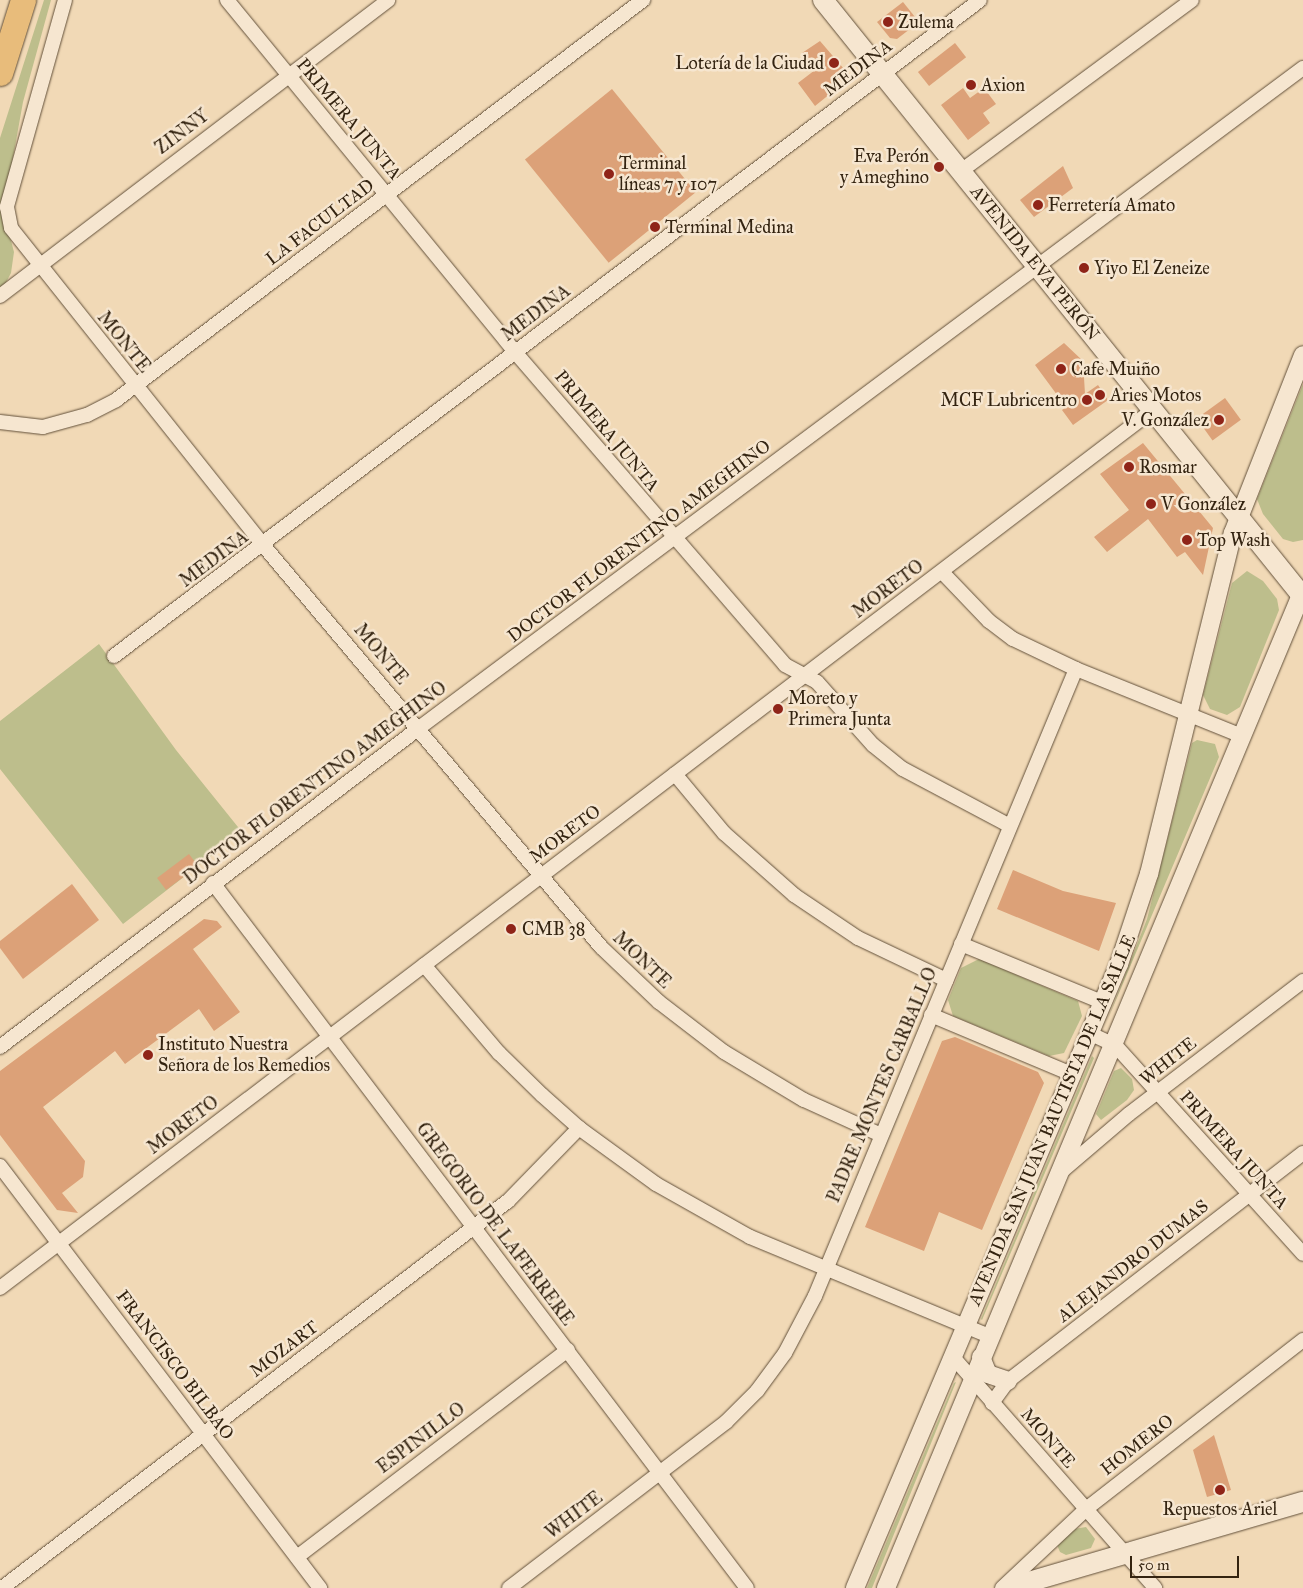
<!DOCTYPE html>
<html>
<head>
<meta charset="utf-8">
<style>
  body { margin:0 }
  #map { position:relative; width:1303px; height:1588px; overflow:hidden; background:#f1d9b6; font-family:"IM FELL Great Primer",serif }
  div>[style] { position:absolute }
  .green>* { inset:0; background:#bdbe8c }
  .building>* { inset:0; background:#dca178; transform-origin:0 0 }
  .roads { filter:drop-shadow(0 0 1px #62503a) drop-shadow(0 0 1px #62503a) }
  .minor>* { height:14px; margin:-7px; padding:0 7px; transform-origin:7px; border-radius:7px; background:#f6e6d0 }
  .tertiary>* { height:18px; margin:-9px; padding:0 9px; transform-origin:9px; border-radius:9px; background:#f6e6d0 }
  .secondary>* { height:20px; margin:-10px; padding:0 10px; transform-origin:10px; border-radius:10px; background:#f6e6d0 }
  .motorway>* { height:25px; margin:-12.5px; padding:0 12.5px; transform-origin:12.5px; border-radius:12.5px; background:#e8bc7b }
  .dots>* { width:14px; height:14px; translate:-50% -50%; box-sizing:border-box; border:2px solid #f6e6d0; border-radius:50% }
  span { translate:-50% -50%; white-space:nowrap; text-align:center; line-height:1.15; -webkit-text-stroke:5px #f6e6d0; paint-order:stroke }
  .poi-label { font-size:18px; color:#332310 }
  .left { translate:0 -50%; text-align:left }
  .right { translate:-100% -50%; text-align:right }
  .street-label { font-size:18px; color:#332310 }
  .scale { position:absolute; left:1130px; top:1556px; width:109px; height:22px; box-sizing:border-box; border:2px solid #332310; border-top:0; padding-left:6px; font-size:15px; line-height:18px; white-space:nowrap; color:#332310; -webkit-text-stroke:4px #f6e6d0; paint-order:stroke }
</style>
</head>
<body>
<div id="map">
  <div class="green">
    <i style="clip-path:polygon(44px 0,51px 0,23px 102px,7px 191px,6px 222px,14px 252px,11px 273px,0 294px,0 138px)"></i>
    <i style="clip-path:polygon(1303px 384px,1303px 540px,1293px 542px,1283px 539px,1263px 514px,1257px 499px)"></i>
    <i style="clip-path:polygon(1247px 571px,1263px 581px,1277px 599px,1279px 610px,1240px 707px,1227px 715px,1210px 709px,1203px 695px,1232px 583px)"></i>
    <i style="clip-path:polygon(99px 644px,176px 750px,242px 832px,123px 924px,0 769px,0 721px)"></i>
    <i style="clip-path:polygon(1197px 740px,1215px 744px,1219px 757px,1107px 1021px,1147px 919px,1192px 743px)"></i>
    <i style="clip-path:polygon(979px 959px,1078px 1001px,1082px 1016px,1064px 1053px,1049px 1056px,953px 1016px,948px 1000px,961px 968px)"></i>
    <i style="clip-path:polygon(1092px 1056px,1094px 1058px,982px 1320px,981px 1319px)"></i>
    <i style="clip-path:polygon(1121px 1068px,1132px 1079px,1134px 1090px,1127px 1100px,1101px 1120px,1096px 1114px,1114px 1071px)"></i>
    <i style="clip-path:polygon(956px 1382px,872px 1588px,867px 1588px,954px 1383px)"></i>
    <i style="clip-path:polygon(1086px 1527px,1095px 1539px,1091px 1548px,1066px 1555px,1060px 1552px,1057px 1545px,1074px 1529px)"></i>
  </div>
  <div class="building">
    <i style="clip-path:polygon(903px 2px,919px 22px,897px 39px,890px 38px,877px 22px)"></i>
    <i style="clip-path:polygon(820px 41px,844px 69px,839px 73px,841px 85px,815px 106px,798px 83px,815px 70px,802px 53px)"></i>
    <i style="left:955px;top:43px;width:18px;height:47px;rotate:52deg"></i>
    <i style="clip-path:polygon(963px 88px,970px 98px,984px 88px,996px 104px,983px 113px,990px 123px,968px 140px,941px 105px)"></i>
    <i style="left:612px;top:89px;width:133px;height:112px;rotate:51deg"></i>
    <i style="clip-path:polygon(1063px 166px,1073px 188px,1034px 217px,1020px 200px)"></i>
    <i style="clip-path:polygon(1064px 343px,1083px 361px,1085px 394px,1098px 385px,1108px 400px,1073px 425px,1062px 410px,1066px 407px,1035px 365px)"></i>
    <i style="left:1225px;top:398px;width:27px;height:35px;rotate:54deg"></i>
    <i style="clip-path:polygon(1143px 443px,1213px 528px,1203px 575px,1185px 552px,1177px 557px,1148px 519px,1107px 552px,1094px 537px,1129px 510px,1100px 474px)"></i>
    <i style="left:189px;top:854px;width:15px;height:40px;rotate:53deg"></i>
    <i style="clip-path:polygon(1013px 870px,1063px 891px,1116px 903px,1099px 951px,997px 909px)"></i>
    <i style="clip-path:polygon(72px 884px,99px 920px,23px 979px,0 948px,0 941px)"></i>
    <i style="clip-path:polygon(204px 919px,217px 921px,222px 927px,193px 949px,240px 1012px,214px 1031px,199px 1009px,125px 1064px,115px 1051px,43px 1107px,85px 1161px,83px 1177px,62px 1193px,78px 1213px,57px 1210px,0 1135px,0 1071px)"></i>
    <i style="clip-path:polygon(955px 1037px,1038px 1072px,1044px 1083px,982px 1230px,939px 1212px,924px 1251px,865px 1227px,942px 1041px)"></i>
    <i style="clip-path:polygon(1214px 1435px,1231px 1490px,1207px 1497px,1193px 1450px)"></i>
  </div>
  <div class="roads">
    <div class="minor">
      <i style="left:65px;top:0;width:215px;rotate:105.7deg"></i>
      <i style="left:7px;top:207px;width:21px;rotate:79deg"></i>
      <i style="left:11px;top:228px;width:405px;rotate:51.5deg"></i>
      <i style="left:263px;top:545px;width:525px;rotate:49.94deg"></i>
      <i style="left:601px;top:947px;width:80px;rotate:43.5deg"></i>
      <i style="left:659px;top:1002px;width:82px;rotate:37.6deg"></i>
      <i style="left:724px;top:1052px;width:93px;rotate:31deg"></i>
      <i style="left:804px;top:1100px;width:85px;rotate:24.4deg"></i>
      <i style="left:227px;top:0;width:455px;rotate:50.7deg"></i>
      <i style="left:515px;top:352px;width:413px;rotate:49.2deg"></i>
      <i style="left:785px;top:665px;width:36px;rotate:28deg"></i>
      <i style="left:817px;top:682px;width:84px;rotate:48.4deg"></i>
      <i style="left:873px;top:745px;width:38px;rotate:39deg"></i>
      <i style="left:903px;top:769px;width:121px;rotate:28deg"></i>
      <i style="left:961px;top:171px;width:287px;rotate:-36.5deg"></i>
      <i style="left:0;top:296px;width:488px;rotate:-37.3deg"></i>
      <i style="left:0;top:422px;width:43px;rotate:6.6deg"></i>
      <i style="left:43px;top:427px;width:46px;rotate:-15.3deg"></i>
      <i style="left:87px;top:415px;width:33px;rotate:-27deg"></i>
      <i style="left:116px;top:400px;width:662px;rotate:-37.2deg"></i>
      <i style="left:942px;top:572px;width:68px;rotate:46.2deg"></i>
      <i style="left:989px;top:621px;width:30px;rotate:37deg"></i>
      <i style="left:1013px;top:639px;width:70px;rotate:25.5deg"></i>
      <i style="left:1076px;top:669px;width:176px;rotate:22deg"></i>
      <i style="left:114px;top:656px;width:1086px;rotate:-37.14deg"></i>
      <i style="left:675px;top:774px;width:77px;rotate:50.3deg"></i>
      <i style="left:724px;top:833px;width:94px;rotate:41.5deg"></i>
      <i style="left:794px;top:895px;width:77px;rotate:33.9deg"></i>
      <i style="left:858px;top:938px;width:98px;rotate:25.5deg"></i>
      <i style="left:213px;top:883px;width:884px;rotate:52.86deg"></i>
      <i style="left:961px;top:944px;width:155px;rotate:22.4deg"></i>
      <i style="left:424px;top:965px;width:116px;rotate:49.6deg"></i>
      <i style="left:499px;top:1053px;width:60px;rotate:44.3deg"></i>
      <i style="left:542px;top:1095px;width:50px;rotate:41.7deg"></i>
      <i style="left:579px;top:1128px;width:95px;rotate:36deg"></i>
      <i style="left:656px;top:1184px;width:108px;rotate:29.4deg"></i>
      <i style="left:750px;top:1237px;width:259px;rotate:22.5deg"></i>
      <i style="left:931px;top:1015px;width:155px;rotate:22.8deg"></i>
      <i style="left:1091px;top:1034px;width:26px;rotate:25deg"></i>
      <i style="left:1115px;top:1045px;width:281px;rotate:48deg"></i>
      <i style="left:0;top:1047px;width:527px;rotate:-37.28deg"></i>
      <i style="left:419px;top:728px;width:1103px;rotate:-36.75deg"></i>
      <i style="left:0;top:1166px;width:530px;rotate:52.83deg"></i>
      <i style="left:1061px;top:1172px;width:89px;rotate:-40.5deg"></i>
      <i style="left:1129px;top:1114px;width:219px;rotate:-37.4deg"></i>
      <i style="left:0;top:1288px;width:1449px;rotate:-37.29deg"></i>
      <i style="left:953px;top:1357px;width:307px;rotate:48.8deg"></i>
      <i style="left:992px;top:1403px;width:27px;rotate:-54deg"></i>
      <i style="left:1008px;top:1381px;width:373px;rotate:-37.7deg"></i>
      <i style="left:297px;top:1557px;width:341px;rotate:-37.4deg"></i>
      <i style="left:2px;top:1588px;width:637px;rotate:-37.41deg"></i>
      <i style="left:508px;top:1201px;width:102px;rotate:-45.8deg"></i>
      <i style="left:509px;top:1588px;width:273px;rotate:-37.4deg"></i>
      <i style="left:726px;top:1422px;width:44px;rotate:-45deg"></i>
      <i style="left:757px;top:1391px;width:47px;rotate:-53.6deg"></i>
      <i style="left:785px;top:1353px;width:64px;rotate:-62.2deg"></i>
      <i style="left:815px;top:1296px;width:679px;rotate:-67.4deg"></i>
      <i style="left:1002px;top:1588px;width:115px;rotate:-43.2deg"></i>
      <i style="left:1086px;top:1509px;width:275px;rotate:-37.9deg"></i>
    </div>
    <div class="tertiary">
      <i style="left:981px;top:1357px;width:18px;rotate:68deg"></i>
      <i style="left:988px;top:1374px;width:21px;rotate:19deg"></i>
      <i style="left:855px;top:1588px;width:678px;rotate:-67.07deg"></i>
      <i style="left:1119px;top:964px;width:95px;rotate:-71.6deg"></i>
      <i style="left:1149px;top:874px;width:351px;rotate:-76.2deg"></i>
      <i style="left:1233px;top:533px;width:191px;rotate:-68.5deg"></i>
      <i style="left:886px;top:1588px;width:1082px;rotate:-67.32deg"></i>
    </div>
    <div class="secondary">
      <i style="left:823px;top:0;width:766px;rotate:51.2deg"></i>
      <i style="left:1008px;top:1588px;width:307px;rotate:-16.3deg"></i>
    </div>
    <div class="motorway">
      <i style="left:0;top:73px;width:77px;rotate:-72.5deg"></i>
    </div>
  </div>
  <div class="dots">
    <i style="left:888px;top:22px;background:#8f2418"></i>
    <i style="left:834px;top:63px;background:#8f2418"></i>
    <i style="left:971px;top:85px;background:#8f2418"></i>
    <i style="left:939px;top:167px;background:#8f2418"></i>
    <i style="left:609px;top:174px;background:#8f2418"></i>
    <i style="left:1038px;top:205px;background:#8f2418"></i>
    <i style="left:655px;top:227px;background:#8f2418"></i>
    <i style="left:1084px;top:268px;background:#8f2418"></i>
    <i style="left:1061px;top:369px;background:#8f2418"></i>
    <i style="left:1100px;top:395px;background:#8f2418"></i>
    <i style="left:1087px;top:400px;background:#8f2418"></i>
    <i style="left:1219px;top:420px;background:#8f2418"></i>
    <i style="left:1129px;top:467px;background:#8f2418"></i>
    <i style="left:1151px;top:504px;background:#8f2418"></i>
    <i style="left:1187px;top:540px;background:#8f2418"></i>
    <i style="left:778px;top:709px;background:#8f2418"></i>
    <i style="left:511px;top:929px;background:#8f2418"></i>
    <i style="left:148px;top:1055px;background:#8f2418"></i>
    <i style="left:1220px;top:1490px;background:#8f2418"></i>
  </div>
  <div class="poi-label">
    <span class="left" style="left:898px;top:22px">Zulema</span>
    <span class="right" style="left:824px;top:63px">Lotería de la Ciudad</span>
    <span class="left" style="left:981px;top:85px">Axion</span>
    <span class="right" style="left:929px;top:167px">Eva Perón<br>y Ameghino</span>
    <span class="left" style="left:619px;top:174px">Terminal<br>líneas 7 y 107</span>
    <span class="left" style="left:1048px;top:205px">Ferretería Amato</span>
    <span class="left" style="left:665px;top:227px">Terminal Medina</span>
    <span class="left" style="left:1094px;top:268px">Yiyo El Zeneize</span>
    <span class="left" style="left:1071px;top:369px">Cafe Muiño</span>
    <span class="left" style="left:1110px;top:395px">Aries Motos</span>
    <span class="right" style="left:1077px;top:400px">MCF Lubricentro</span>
    <span class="right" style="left:1209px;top:420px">V. González</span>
    <span class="left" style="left:1139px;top:467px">Rosmar</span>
    <span class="left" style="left:1161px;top:504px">V González</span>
    <span class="left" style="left:1197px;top:540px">Top Wash</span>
    <span class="left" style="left:788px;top:709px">Moreto y<br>Primera Junta</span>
    <span class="left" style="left:522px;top:929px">CMB 38</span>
    <span class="left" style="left:158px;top:1055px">Instituto Nuestra<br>Señora de los Remedios</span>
    <span style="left:1220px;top:1509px">Repuestos Ariel</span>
  </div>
  <div class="street-label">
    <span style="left:858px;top:68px;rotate:-37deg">MEDINA</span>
    <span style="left:349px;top:119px;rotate:50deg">PRIMERA JUNTA</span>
    <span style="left:182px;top:132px;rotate:-37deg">ZINNY</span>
    <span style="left:320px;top:222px;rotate:-37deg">LA FACULTAD</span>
    <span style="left:1035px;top:263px;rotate:51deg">AVENIDA EVA PERÓN</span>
    <span style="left:536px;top:313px;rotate:-37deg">MEDINA</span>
    <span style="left:124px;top:342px;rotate:51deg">MONTE</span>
    <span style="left:607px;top:431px;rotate:50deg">PRIMERA JUNTA</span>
    <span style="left:639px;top:541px;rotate:-37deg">DOCTOR FLORENTINO AMEGHINO</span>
    <span style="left:214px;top:559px;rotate:-37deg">MEDINA</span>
    <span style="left:888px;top:589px;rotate:-37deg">MORETO</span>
    <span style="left:381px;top:654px;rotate:50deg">MONTE</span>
    <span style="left:315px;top:783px;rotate:-37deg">DOCTOR FLORENTINO AMEGHINO</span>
    <span style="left:565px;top:834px;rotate:-37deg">MORETO</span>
    <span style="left:642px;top:960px;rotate:44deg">MONTE</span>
    <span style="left:1168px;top:1061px;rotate:-38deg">WHITE</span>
    <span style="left:882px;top:1085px;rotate:-67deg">PADRE MONTES CARBALLO</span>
    <span style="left:1052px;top:1120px;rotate:-67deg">AVENIDA SAN JUAN BAUTISTA DE LA SALLE</span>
    <span style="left:183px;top:1125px;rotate:-37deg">MORETO</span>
    <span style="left:1234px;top:1150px;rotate:48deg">PRIMERA JUNTA</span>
    <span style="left:495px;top:1224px;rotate:53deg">GREGORIO DE LAFERRERE</span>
    <span style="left:1133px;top:1261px;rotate:-38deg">ALEJANDRO DUMAS</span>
    <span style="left:284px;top:1349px;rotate:-37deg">MOZART</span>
    <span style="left:175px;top:1365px;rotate:53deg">FRANCISCO BILBAO</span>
    <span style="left:421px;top:1438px;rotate:-37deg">ESPINILLO</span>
    <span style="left:1048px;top:1438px;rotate:49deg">MONTE</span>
    <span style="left:1137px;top:1445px;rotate:-38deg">HOMERO</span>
    <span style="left:574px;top:1515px;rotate:-37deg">WHITE</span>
  </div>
  <div class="scale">50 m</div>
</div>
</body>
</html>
